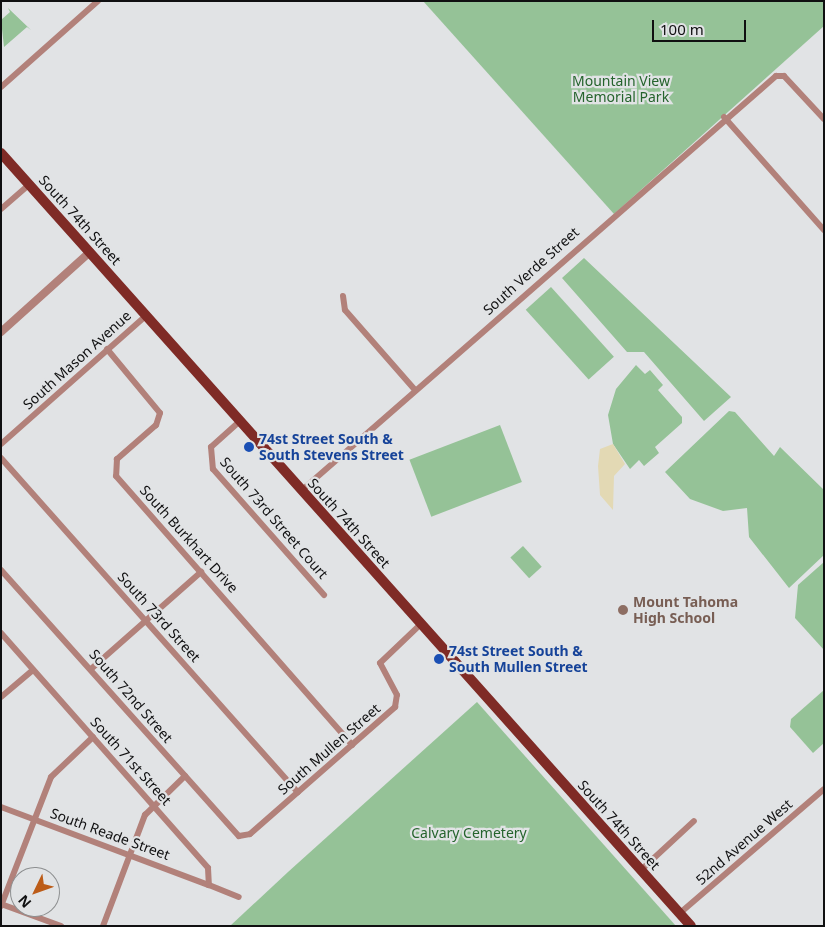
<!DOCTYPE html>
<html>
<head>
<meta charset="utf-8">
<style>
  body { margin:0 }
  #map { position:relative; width:825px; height:927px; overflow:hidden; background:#e1e3e5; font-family:"Noto Sans",sans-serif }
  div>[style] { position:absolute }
  .green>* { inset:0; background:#95c297; transform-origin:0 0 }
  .sand>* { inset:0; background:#e3d9b4 }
  .minor>* { height:6px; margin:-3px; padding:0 3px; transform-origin:3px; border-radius:3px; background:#b2817a }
  .tertiary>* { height:8px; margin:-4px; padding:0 4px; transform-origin:4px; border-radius:4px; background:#b2817a }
  .primary>* { height:10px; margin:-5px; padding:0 5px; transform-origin:5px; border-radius:5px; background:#7f2b26 }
  .dots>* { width:14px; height:14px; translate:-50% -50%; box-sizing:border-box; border:2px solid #e1e3e5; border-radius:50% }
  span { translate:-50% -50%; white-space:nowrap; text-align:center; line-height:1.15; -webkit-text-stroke:4.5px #e1e3e5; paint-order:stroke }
  .park-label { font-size:14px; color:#25642d }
  .street-label { font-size:14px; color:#101011 }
  .transit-label { font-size:14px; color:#164399; font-weight:700 }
  .left { translate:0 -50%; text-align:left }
  .education-label { font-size:14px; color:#785e54; font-weight:700 }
  .frame { position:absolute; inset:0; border:2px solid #101011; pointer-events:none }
  .north { position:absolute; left:10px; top:867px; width:50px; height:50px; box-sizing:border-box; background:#e1e3e5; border:1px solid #8d8f90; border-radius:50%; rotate:228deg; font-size:14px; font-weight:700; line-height:20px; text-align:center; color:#101011 }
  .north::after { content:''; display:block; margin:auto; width:18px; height:22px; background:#bc5c18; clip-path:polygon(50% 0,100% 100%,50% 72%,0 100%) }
  .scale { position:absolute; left:652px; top:20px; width:94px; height:22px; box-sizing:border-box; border:2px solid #101011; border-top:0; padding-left:6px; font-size:15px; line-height:18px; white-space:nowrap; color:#101011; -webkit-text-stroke:4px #e1e3e5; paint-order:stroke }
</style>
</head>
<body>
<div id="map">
  <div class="green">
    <i style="clip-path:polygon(423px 1px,824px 1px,824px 26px,614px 214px)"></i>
    <i style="clip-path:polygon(8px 8px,31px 30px,27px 27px,4px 47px,1px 20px,10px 12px)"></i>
    <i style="clip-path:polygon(584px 258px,731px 397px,704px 421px,644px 352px,627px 352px,562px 278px)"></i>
    <i style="left:551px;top:287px;width:94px;height:34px;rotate:48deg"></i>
    <i style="clip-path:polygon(636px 365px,645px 374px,650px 370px,663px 385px,658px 390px,682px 417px,682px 423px,655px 447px,659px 453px,644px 466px,639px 460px,630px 469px,613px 444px,608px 415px,616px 389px)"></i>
    <i style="clip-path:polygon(729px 411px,735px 412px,774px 456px,780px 447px,824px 490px,824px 555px,789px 588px,749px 537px,747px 508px,723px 511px,690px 499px,665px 472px)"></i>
    <i style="left:500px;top:425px;width:61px;height:97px;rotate:69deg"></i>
    <i style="left:523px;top:546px;width:28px;height:17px;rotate:48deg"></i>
    <i style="clip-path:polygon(824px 562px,824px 650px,795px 618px,798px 585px)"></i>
    <i style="clip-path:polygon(824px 690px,824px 743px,813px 753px,790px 727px,791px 719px)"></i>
    <i style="clip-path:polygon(477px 702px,676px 926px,230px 926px,288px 872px)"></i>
  </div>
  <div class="sand">
    <i style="clip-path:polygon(613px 444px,625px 464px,614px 476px,613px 510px,600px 495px,598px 466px,600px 449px)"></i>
  </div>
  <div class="minor">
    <i style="left:1px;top:87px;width:130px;rotate:-41.6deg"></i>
    <i style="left:724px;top:117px;width:151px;rotate:48.5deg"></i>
    <i style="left:1px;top:209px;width:37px;rotate:-41deg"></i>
    <i style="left:343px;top:296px;width:14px;rotate:82deg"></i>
    <i style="left:345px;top:310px;width:106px;rotate:48.8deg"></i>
    <i style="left:107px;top:349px;width:83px;rotate:50.4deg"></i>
    <i style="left:160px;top:413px;width:13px;rotate:108deg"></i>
    <i style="left:156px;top:425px;width:52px;rotate:138.9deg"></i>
    <i style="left:117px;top:459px;width:17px;rotate:93deg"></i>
    <i style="left:116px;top:476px;width:358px;rotate:48.7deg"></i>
    <i style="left:240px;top:421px;width:39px;rotate:138deg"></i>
    <i style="left:211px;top:447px;width:22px;rotate:85deg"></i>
    <i style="left:213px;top:469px;width:168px;rotate:48.6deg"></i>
    <i style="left:1px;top:444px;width:195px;rotate:-41.5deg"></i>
    <i style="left:1px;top:458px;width:447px;rotate:48.4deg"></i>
    <i style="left:301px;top:491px;width:631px;rotate:-41.14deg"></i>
    <i style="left:776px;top:76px;width:8px"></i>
    <i style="left:784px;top:76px;width:59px;rotate:47.1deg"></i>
    <i style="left:1px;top:570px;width:357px;rotate:48.2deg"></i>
    <i style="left:239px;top:836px;width:11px;rotate:-10deg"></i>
    <i style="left:250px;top:834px;width:193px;rotate:-41.2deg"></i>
    <i style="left:395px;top:707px;width:12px;rotate:-81deg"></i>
    <i style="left:397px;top:695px;width:36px;rotate:-118deg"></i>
    <i style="left:380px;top:663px;width:57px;rotate:-43.6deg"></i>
    <i style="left:1px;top:633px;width:313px;rotate:48.6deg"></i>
    <i style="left:208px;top:868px;width:17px;rotate:87deg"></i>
    <i style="left:209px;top:885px;width:32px;rotate:22deg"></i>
    <i style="left:91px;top:669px;width:147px;rotate:-41.4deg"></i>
    <i style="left:1px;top:697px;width:42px;rotate:-40.2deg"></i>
    <i style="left:1px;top:807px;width:222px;rotate:20.6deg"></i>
    <i style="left:641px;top:870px;width:72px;rotate:-42.8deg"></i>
    <i style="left:1px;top:904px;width:64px;rotate:20.1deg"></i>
    <i style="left:1px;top:906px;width:138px;rotate:-68.8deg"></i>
    <i style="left:51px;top:777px;width:58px;rotate:-43.6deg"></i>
    <i style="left:680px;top:913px;width:190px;rotate:-40.7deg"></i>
    <i style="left:103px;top:926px;width:119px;rotate:-69.3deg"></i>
    <i style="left:145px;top:815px;width:56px;rotate:-44.3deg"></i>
  </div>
  <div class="tertiary">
    <i style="left:1px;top:332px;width:120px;rotate:-42deg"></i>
  </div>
  <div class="primary">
    <i style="left:1px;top:153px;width:1036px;rotate:48.25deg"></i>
  </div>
  <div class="dots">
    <i style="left:249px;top:447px;background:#1a4fb4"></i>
    <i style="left:623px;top:610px;background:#8d6e63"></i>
    <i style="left:439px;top:659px;background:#1a4fb4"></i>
  </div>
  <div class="park-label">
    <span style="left:621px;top:89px">Mountain View<br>Memorial Park</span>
    <span style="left:469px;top:833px">Calvary Cemetery</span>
  </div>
  <div class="street-label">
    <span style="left:80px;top:220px;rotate:48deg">South 74th Street</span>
    <span style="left:531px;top:271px;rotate:-42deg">South Verde Street</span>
    <span style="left:77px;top:360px;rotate:-42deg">South Mason Avenue</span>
    <span style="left:274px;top:518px;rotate:49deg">South 73rd Street Court</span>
    <span style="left:349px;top:523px;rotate:48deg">South 74th Street</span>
    <span style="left:189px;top:539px;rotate:48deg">South Burkhart Drive</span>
    <span style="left:159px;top:617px;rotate:48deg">South 73rd Street</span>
    <span style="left:131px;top:696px;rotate:49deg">South 72nd Street</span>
    <span style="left:329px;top:749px;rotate:-41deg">South Mullen Street</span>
    <span style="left:131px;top:761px;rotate:48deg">South 71st Street</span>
    <span style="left:619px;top:825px;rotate:48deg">South 74th Street</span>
    <span style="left:110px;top:834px;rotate:20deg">South Reade Street</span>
    <span style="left:744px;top:842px;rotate:-41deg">52nd Avenue West</span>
  </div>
  <div class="transit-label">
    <span class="left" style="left:259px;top:447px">74st Street South &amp;<br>South Stevens Street</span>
    <span class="left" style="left:449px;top:659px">74st Street South &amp;<br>South Mullen Street</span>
  </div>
  <div class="education-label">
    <span class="left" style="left:633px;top:610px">Mount Tahoma<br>High School</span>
  </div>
  <div class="frame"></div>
  <div class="north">N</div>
  <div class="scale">100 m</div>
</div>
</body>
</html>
